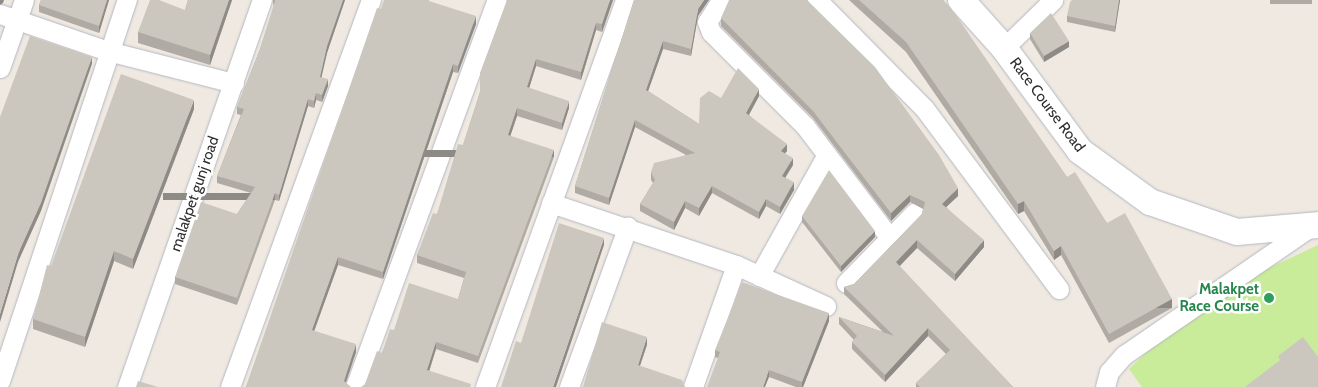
<!DOCTYPE html>
<html>
<head>
<meta charset="utf-8">
<style>
  body { margin:0 }
  #map { position:relative; width:1318px; height:387px; overflow:hidden; background:#efe9e1; font-family:Cabin,sans-serif }
  div>[style] { position:absolute }
  .pitch>* { inset:0; background:#c9ec9a }
  .roads { filter:drop-shadow(0 0 1px #b4b7c1) drop-shadow(0 0 1px #b4b7c1) }
  .street>* { height:19px; margin:-9.5px; padding:0 9.5px; transform-origin:9.5px; border-radius:9.5px; background:#fff }
  .secondary>* { height:26px; margin:-13px; padding:0 13px; transform-origin:13px; border-radius:13px; background:#fff }
  .wall>* { inset:0; background:#afaba4; transform-origin:0 0 }
  .shaded-wall>* { inset:0; background:#8e8b86; transform-origin:0 0 }
  .building>* { inset:0; background:#cbc7bf }
  .dots>* { width:14px; height:14px; translate:-50% -50%; box-sizing:border-box; border:2px solid #fff; border-radius:50% }
  span { translate:-50% -50%; white-space:nowrap; text-align:center; line-height:1.15; -webkit-text-stroke:5px #fff; paint-order:stroke }
  .street-label { font-size:15px; color:#2e2e2e }
  .leisure-label { font-size:15px; color:#27864d; font-weight:700 }
  .right { translate:-100% -50%; text-align:right }
</style>
</head>
<body>
<div id="map">
  <div class="pitch">
    <i style="clip-path:polygon(1318px 245px,1318px 387px,1142px 387px,1129px 369px,1173px 327px,1267px 269px)"></i>
  </div>
  <div class="roads">
    <div class="street">
      <i style="left:721px;top:0;width:26px;rotate:122deg"></i>
      <i style="left:707px;top:22px;width:11px;rotate:68deg"></i>
      <i style="left:711px;top:32px;width:133px;rotate:45deg"></i>
      <i style="left:805px;top:126px;width:141px;rotate:52.8deg"></i>
      <i style="left:890px;top:238px;width:63px;rotate:134.4deg"></i>
      <i style="left:817px;top:0;width:152px;rotate:45.3deg"></i>
      <i style="left:924px;top:108px;width:226px;rotate:53.3deg"></i>
      <i style="left:0;top:14px;width:114px;rotate:18.9deg"></i>
      <i style="left:108px;top:51px;width:130px;rotate:14.3deg"></i>
      <i style="left:1004px;top:48px;width:69px;rotate:-44.4deg"></i>
      <i style="left:0;top:68px;width:72px;rotate:-70.6deg"></i>
      <i style="left:551px;top:203px;width:195px;rotate:18.5deg"></i>
      <i style="left:736px;top:265px;width:99px;rotate:24.5deg"></i>
      <i style="left:890px;top:238px;width:35px;rotate:-46deg"></i>
      <i style="left:759px;top:276px;width:137px;rotate:-60.8deg"></i>
      <i style="left:0;top:381px;width:402px;rotate:-71.6deg"></i>
      <i style="left:127px;top:387px;width:410px;rotate:-70.8deg"></i>
      <i style="left:230px;top:387px;width:412px;rotate:-70deg"></i>
      <i style="left:355px;top:387px;width:412px;rotate:-69.9deg"></i>
      <i style="left:485px;top:387px;width:412px;rotate:-70.1deg"></i>
      <i style="left:569px;top:387px;width:171px;rotate:-69.9deg"></i>
      <i style="left:693px;top:387px;width:129px;rotate:-70.6deg"></i>
      <i style="left:1105px;top:387px;width:16px;rotate:-75deg"></i>
      <i style="left:1109px;top:372px;width:23px;rotate:-49deg"></i>
      <i style="left:1124px;top:355px;width:226px;rotate:-34.5deg"></i>
    </div>
    <div class="secondary">
      <i style="left:961px;top:0;width:64px;rotate:48.1deg"></i>
      <i style="left:1004px;top:48px;width:128px;rotate:53.6deg"></i>
      <i style="left:1080px;top:151px;width:87px;rotate:36.1deg"></i>
      <i style="left:1150px;top:202px;width:92px;rotate:19deg"></i>
      <i style="left:1237px;top:232px;width:81px;rotate:-4.9deg"></i>
    </div>
  </div>
  <div class="wall">
    <i style="clip-path:polygon(41px 0,109px 0,99px 33px,39px 12px,39px 5px)"></i>
    <i style="clip-path:polygon(188px 0,232px 0,210px 65px,138px 43px,138px 32px,185px 10px)"></i>
    <i style="clip-path:polygon(273px 0,345px 0,327px 53px,321px 77px,328px 86px,322px 102px,316px 100px,314px 108px,308px 106px,279px 201px,275px 200px,237px 305px,175px 284px,175px 277px,237px 214px,251px 193px,217px 183px,217px 176px,241px 115px,237px 114px,237px 107px,260px 49px,274px 6px,273px 3px)"></i>
    <i style="clip-path:polygon(613px 0,602px 32px,596px 30px,581px 80px,536px 66px,529px 88px,569px 108px,562px 130px,517px 116px,510px 136px,554px 157px,478px 363px,436px 349px,429px 371px,471px 387px,365px 384px,394px 330px,458px 299px,464px 278px,417px 263px,417px 255px,437px 214px,463px 145px,480px 92px)"></i>
    <i style="clip-path:polygon(634px 0,698px 16px,691px 56px,663px 49px,648px 91px,699px 124px,721px 98px,759px 96px,749px 115px,787px 151px,785px 153px,793px 165px,785px 177px,794px 190px,780px 214px,766px 206px,759px 219px,712px 193px,699px 216px,685px 208px,674px 230px,640px 211px,640px 204px,653px 183px,651px 180px,651px 172px,686px 155px,635px 127px,609px 205px,575px 193px,575px 186px)"></i>
    <i style="clip-path:polygon(849px 0,943px 0,1067px 177px,1107px 223px,1172px 308px,1109px 343px,1061px 255px,1054px 260px,1024px 211px,1018px 214px,906px 52px)"></i>
    <i style="clip-path:polygon(1120px 0,1115px 32px,1067px 22px,1067px 16px)"></i>
    <i style="left:1270px;top:0;width:42px;height:4px"></i>
    <i style="clip-path:polygon(431px 2px,476px 24px,458px 73px,453px 72px,383px 279px,338px 265px,314px 331px,356px 352px,346px 383px,246px 387px,381px 9px)"></i>
    <i style="clip-path:polygon(721px 18px,958px 196px,946px 207px,984px 247px,955px 281px,917px 248px,899px 266px,1013px 387px,916px 387px,916px 383px,946px 354px,928px 336px,885px 382px,852px 349px,852px 342px,854px 340px,839px 324px,839px 317px,883px 332px,844px 294px,844px 287px,854px 284px,922px 214px,923px 209px,910px 202px,891px 221px,813px 118px,721px 26px)"></i>
    <i style="clip-path:polygon(1030px 33px,1069px 47px,1044px 62px,1030px 39px)"></i>
    <i style="clip-path:polygon(194px 109px,133px 269px,114px 261px,85px 347px,33px 329px,33px 319px,51px 266px)"></i>
    <i style="clip-path:polygon(802px 216px,875px 237px,841px 272px,802px 222px)"></i>
    <i style="clip-path:polygon(829px 321px,803px 387px,796px 387px,715px 357px,715px 350px)"></i>
  </div>
  <div class="shaded-wall">
    <i style="clip-path:polygon(0 0,4px 0,3px 3px,0 5px)"></i>
    <i style="clip-path:polygon(107px 0,109px 0,99px 33px,99px 26px)"></i>
    <i style="clip-path:polygon(229px 0,232px 0,210px 65px,210px 55px)"></i>
    <i style="clip-path:polygon(343px 0,345px 0,327px 53px,320px 84px,320px 77px,327px 46px)"></i>
    <i style="clip-path:polygon(610px 0,613px 0,602px 32px,602px 24px)"></i>
    <i style="clip-path:polygon(704px 0,709px 0,698px 16px,691px 56px,691px 49px,698px 9px)"></i>
    <i style="clip-path:polygon(1119px 0,1120px 0,1115px 32px,1115px 26px)"></i>
    <i style="clip-path:polygon(476px 16px,476px 24px,458px 73px,458px 66px)"></i>
    <i style="clip-path:polygon(596px 23px,596px 30px,581px 80px,581px 72px)"></i>
    <i style="clip-path:polygon(663px 41px,663px 49px,646px 97px,646px 90px)"></i>
    <i style="clip-path:polygon(1069px 41px,1069px 47px,1044px 62px,1044px 56px)"></i>
    <i style="clip-path:polygon(92px 57px,92px 64px,41px 211px,18px 262px,0 322px,0 314px,18px 254px)"></i>
    <i style="clip-path:polygon(536px 59px,536px 66px,527px 95px,527px 87px)"></i>
    <i style="clip-path:polygon(453px 64px,453px 72px,383px 279px,383px 272px)"></i>
    <i style="clip-path:polygon(328px 79px,328px 86px,322px 102px,322px 95px)"></i>
    <i style="clip-path:polygon(759px 89px,759px 96px,746px 120px,746px 113px)"></i>
    <i style="clip-path:polygon(316px 93px,316px 100px,314px 108px,314px 101px)"></i>
    <i style="clip-path:polygon(308px 99px,308px 106px,279px 201px,279px 195px)"></i>
    <i style="clip-path:polygon(194px 100px,194px 109px,133px 269px,133px 259px)"></i>
    <i style="clip-path:polygon(569px 101px,569px 108px,562px 130px,562px 123px)"></i>
    <i style="clip-path:polygon(517px 108px,517px 116px,508px 143px,508px 135px)"></i>
    <i style="clip-path:polygon(635px 120px,635px 127px,609px 205px,609px 198px)"></i>
    <i style="clip-path:polygon(787px 144px,787px 151px,781px 158px,781px 151px)"></i>
    <i style="left:554px;top:150px;width:7px;height:220px;rotate:90deg"></i>
    <i style="clip-path:polygon(793px 158px,793px 165px,782px 183px,782px 176px)"></i>
    <i style="clip-path:polygon(794px 182px,794px 190px,780px 214px,780px 207px)"></i>
    <i style="clip-path:polygon(712px 186px,712px 193px,699px 216px,699px 208px)"></i>
    <i style="clip-path:polygon(958px 188px,958px 196px,942px 211px,942px 204px)"></i>
    <i style="left:275px;top:193px;width:7px;height:112px;rotate:90deg"></i>
    <i style="clip-path:polygon(910px 195px,910px 202px,891px 221px,891px 213px)"></i>
    <i style="clip-path:polygon(766px 199px,766px 206px,759px 219px,759px 212px)"></i>
    <i style="clip-path:polygon(685px 201px,685px 208px,674px 230px,674px 222px)"></i>
    <i style="clip-path:polygon(1024px 201px,1024px 211px,1018px 214px,1018px 204px)"></i>
    <i style="clip-path:polygon(875px 231px,875px 237px,841px 272px,841px 266px)"></i>
    <i style="clip-path:polygon(604px 238px,604px 245px,556px 387px,553px 387px)"></i>
    <i style="clip-path:polygon(917px 240px,917px 248px,896px 270px,896px 262px)"></i>
    <i style="clip-path:polygon(984px 240px,984px 247px,955px 281px,955px 274px)"></i>
    <i style="clip-path:polygon(1061px 246px,1061px 255px,1054px 260px,1054px 251px)"></i>
    <i style="clip-path:polygon(114px 251px,114px 261px,85px 347px,85px 337px)"></i>
    <i style="clip-path:polygon(338px 257px,338px 265px,312px 337px,312px 330px)"></i>
    <i style="left:1172px;top:299px;width:9px;height:72px;rotate:90deg"></i>
    <i style="clip-path:polygon(829px 313px,829px 321px,803px 387px,802px 387px,802px 382px)"></i>
    <i style="clip-path:polygon(928px 328px,928px 336px,885px 382px,885px 375px)"></i>
    <i style="clip-path:polygon(647px 337px,647px 345px,638px 372px,638px 365px)"></i>
    <i style="clip-path:polygon(436px 342px,436px 349px,427px 378px,427px 370px)"></i>
    <i style="clip-path:polygon(356px 344px,356px 352px,344px 387px,344px 381px)"></i>
    <i style="clip-path:polygon(769px 370px,769px 377px,765px 387px,763px 387px)"></i>
  </div>
  <div class="building">
    <i style="clip-path:polygon(41px 0,107px 0,99px 26px,39px 5px)"></i>
    <i style="clip-path:polygon(150px 0,159px 0,185px 10px,188px 0,229px 0,210px 55px,138px 32px)"></i>
    <i style="clip-path:polygon(275px 0,343px 0,327px 46px,320px 77px,328px 79px,322px 95px,316px 93px,314px 101px,308px 99px,279px 195px,275px 193px,237px 298px,175px 277px,201px 202px,237px 214px,255px 187px,217px 176px,244px 109px,237px 107px,260px 49px,275px 1px)"></i>
    <i style="clip-path:polygon(384px 0,429px 0,429px 1px,476px 16px,458px 66px,453px 64px,383px 272px,338px 257px,312px 330px,356px 344px,344px 381px,351px 387px,246px 387px,377px 8px,381px 9px)"></i>
    <i style="clip-path:polygon(507px 0,610px 0,602px 24px,596px 23px,581px 72px,536px 59px,527px 87px,569px 101px,562px 123px,517px 108px,508px 135px,554px 150px,478px 356px,436px 342px,427px 370px,471px 384px,470px 387px,361px 387px,365px 384px,377px 351px,382px 353px,390px 329px,394px 330px,409px 283px,458px 299px,466px 272px,417px 255px,433px 213px,437px 214px,458px 144px,463px 145px,480px 92px,480px 73px)"></i>
    <i style="clip-path:polygon(634px 0,704px 0,698px 9px,691px 49px,663px 41px,646px 90px,699px 124px,700px 98px,709px 91px,721px 98px,738px 68px,759px 89px,746px 113px,787px 144px,781px 151px,793px 158px,782px 176px,794px 182px,780px 207px,766px 199px,759px 212px,712px 186px,699px 208px,685px 201px,674px 222px,640px 204px,655px 180px,651px 172px,654px 163px,695px 153px,635px 120px,609px 198px,575px 186px)"></i>
    <i style="clip-path:polygon(729px 0,807px 0,875px 67px,939px 155px,958px 188px,942px 204px,984px 240px,955px 274px,917px 240px,896px 262px,1013px 387px,920px 387px,916px 383px,950px 350px,928px 328px,885px 375px,852px 342px,857px 336px,839px 317px,894px 336px,844px 287px,854px 284px,922px 214px,925px 202px,910px 195px,891px 213px,813px 111px,721px 18px)"></i>
    <i style="clip-path:polygon(859px 0,943px 0,951px 8px,1067px 177px,1075px 172px,1107px 223px,1125px 213px,1172px 299px,1109px 334px,1061px 246px,1054px 251px,1024px 201px,1018px 204px,906px 42px)"></i>
    <i style="clip-path:polygon(1072px 0,1119px 0,1115px 26px,1067px 16px,1070px 2px)"></i>
    <i style="clip-path:polygon(1051px 13px,1069px 41px,1044px 56px,1030px 33px)"></i>
    <i style="clip-path:polygon(30px 36px,92px 57px,41px 203px,18px 254px,0 314px,0 117px)"></i>
    <i style="clip-path:polygon(121px 74px,194px 100px,133px 259px,114px 251px,85px 337px,33px 319px,47px 265px,51px 266px)"></i>
    <i style="clip-path:polygon(829px 170px,875px 231px,841px 266px,802px 216px)"></i>
    <i style="clip-path:polygon(559px 223px,604px 238px,553px 387px,501px 387px,516px 341px,521px 343px)"></i>
    <i style="clip-path:polygon(742px 282px,829px 313px,802px 382px,769px 370px,763px 387px,707px 387px,720px 352px,715px 350px)"></i>
    <i style="clip-path:polygon(602px 322px,647px 337px,638px 365px,682px 380px,685px 387px,583px 387px)"></i>
    <i style="clip-path:polygon(1303px 337px,1318px 357px,1318px 387px,1245px 387px,1280px 360px,1278px 356px)"></i>
    <i style="clip-path:polygon(138px 381px,158px 387px,136px 387px)"></i>
  </div>
  <div class="dots">
    <i style="left:1269px;top:298px;background:#2e9e5b"></i>
  </div>
  <div class="street-label">
    <span style="left:1047px;top:105px;rotate:53deg">Race Course Road</span>
    <span style="left:195px;top:194px;rotate:-71deg">malakpet gunj road</span>
  </div>
  <div class="leisure-label">
    <span class="right" style="left:1259px;top:298px">Malakpet<br>Race Course</span>
  </div>
</div>
</body>
</html>
